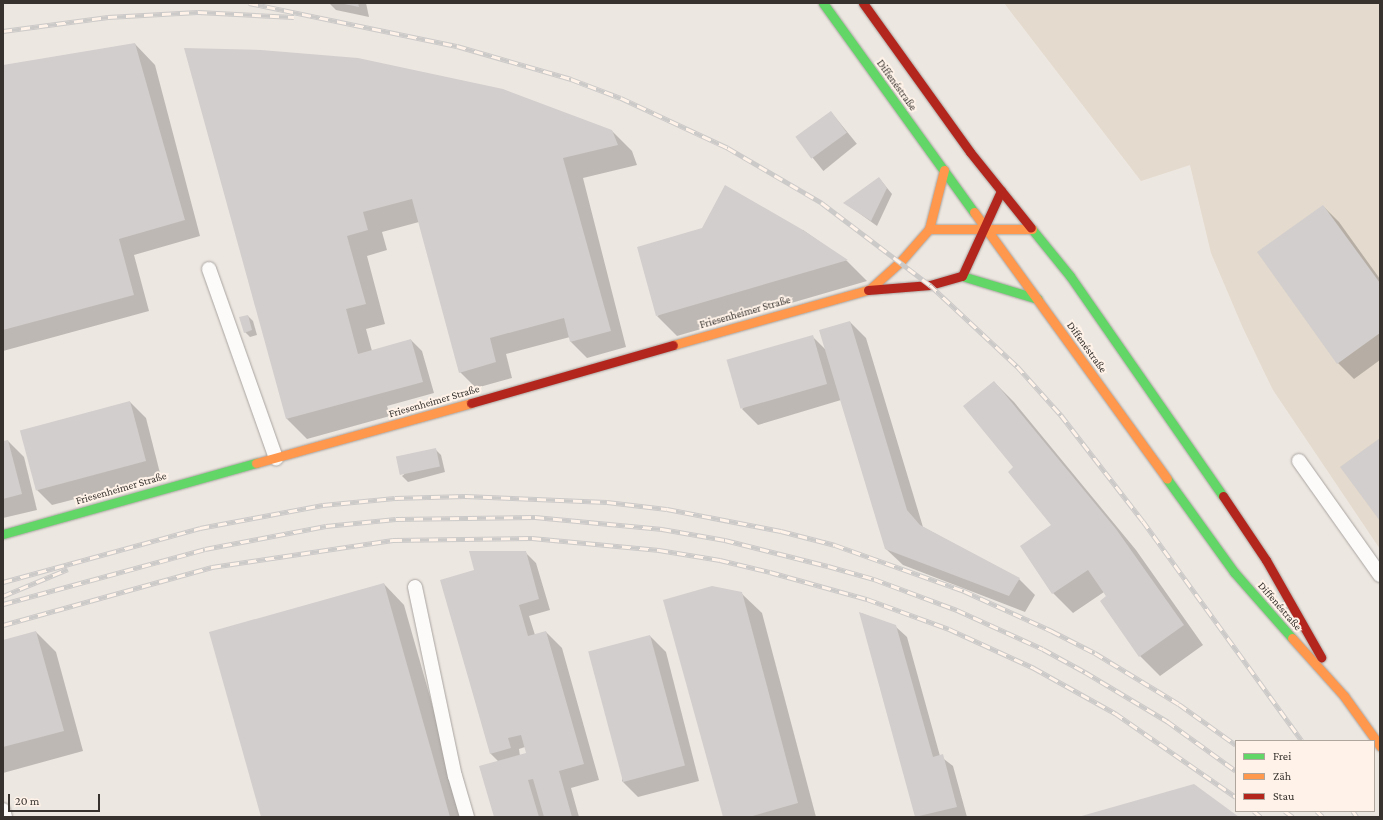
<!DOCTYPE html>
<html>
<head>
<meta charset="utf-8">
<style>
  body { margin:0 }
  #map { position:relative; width:1383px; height:820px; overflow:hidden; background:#ede7e1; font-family:"Crimson Pro",serif }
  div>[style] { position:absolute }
  .commercial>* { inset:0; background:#e4dacd }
  .shadow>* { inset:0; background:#0003; transform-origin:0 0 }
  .building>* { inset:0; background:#d2cecd; transform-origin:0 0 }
  .roads { filter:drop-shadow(0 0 1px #a9a4a0) drop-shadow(0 0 1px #a9a4a0) }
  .lane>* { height:14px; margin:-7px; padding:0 7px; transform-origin:7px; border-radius:7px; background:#fcfbfa }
  .fast>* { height:9px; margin:-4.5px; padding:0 4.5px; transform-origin:4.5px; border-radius:4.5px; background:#63d668 }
  .slow>* { height:9px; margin:-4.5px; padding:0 4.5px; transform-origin:4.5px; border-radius:4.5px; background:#ff974d }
  .jam>* { height:9px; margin:-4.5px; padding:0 4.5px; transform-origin:4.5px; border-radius:4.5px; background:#b3261e }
  .rail>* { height:4.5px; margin-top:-2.25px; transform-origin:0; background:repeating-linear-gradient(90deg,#fff3e9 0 9px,#cccac9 0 18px); box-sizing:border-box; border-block:1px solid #cccac9 }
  span { translate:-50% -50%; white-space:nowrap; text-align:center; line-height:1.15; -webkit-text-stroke:4px #fff3e9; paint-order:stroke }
  .street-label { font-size:11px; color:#37322e }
  .frame { position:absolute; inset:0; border:4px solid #37322e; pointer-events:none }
  .legend { position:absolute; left:1235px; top:740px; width:140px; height:72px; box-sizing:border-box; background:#fff3e9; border:1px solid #afa69e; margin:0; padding:5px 7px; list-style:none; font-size:12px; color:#37322e }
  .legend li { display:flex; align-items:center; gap:8px; height:20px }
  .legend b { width:20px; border:1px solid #afa69e }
  .scale { position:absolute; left:8px; top:794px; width:92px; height:18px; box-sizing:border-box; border:2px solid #37322e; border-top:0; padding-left:5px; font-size:12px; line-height:14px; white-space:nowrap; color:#37322e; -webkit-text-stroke:3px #fff3e9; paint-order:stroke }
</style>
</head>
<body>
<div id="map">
  <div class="commercial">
    <i style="clip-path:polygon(1004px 3px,1380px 3px,1380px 549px,1273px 390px,1243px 328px,1211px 253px,1190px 165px,1141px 181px)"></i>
  </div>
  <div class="shadow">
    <i style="clip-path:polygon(329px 3px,366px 3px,369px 17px,336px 10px)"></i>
    <i style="clip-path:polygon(135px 44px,155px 65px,200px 236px,134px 255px,149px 311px,3px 351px,3px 66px)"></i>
    <i style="clip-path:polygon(185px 49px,612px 131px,632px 151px,637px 165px,583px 178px,626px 347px,587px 358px,571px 342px,570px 337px,506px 354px,512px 378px,476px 388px,460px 372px,419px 222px,382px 232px,387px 250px,367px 256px,385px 324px,366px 329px,372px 351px,411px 340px,422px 351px,434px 393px,387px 406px,390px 416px,307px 439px,287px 419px)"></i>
    <i style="left:831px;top:112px;width:41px;height:43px;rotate:51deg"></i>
    <i style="clip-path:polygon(879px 178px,892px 194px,877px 226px,845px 203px)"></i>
    <i style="clip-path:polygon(1323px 206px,1339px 222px,1380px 279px,1380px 360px,1354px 379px,1338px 363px)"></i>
    <i style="clip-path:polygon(803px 230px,847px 261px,867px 281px,677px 336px,657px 316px)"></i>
    <i style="clip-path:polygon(248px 316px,253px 321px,257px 335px,250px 337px,245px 332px)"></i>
    <i style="clip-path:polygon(850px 322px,866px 338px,923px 527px,1019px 579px,1035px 595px,1025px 612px,903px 565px,886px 549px,841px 400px,758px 425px,742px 409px,812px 336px,826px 350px)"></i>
    <i style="clip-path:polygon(994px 382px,1014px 402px,1136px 550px,1203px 645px,1160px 676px,1140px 656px,1104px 592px,1073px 613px,1053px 593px,1052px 525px,1015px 467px)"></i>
    <i style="clip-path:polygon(130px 402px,146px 418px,161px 477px,52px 505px,36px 489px)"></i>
    <i style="clip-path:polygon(8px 441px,24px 457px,37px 510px,3px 518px,3px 442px)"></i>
    <i style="clip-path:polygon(435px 449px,441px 455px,445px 472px,408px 482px,402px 476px)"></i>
    <i style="clip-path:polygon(evenodd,525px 552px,536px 563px,550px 610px,529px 616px,535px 635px,546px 632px,562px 648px,599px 780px,571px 788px,579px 817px,495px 817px,499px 762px,490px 753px,475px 571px,525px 552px,525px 747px,527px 754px,520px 756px,519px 749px,525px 747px)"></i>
    <i style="clip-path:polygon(384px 584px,404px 605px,464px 817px,262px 817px)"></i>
    <i style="clip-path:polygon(741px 593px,762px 613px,816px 817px,724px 817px)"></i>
    <i style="clip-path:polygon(861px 613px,895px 626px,907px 637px,940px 756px,953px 766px,967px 817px,916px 817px)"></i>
    <i style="clip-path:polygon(36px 632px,56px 652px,83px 751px,3px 773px,3px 641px)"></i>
    <i style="clip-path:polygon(650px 636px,666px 652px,699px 781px,638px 797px,622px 781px)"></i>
  </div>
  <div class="building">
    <i style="clip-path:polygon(358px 3px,359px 7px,344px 4px,344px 3px)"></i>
    <i style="clip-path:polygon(135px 43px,185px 220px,119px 239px,134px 295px,3px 330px,3px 65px)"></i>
    <i style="clip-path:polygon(184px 48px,261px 50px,358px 58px,503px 89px,612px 130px,618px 145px,563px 158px,611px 331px,570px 342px,564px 318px,490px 338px,496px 362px,459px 373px,412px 199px,363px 212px,368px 230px,347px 236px,366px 304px,346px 309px,358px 354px,411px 339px,423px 382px,286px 419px)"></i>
    <i style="left:831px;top:111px;width:27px;height:44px;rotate:54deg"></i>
    <i style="clip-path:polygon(879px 177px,887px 188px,871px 221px,843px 203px)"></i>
    <i style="clip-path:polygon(725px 185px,803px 230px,848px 260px,656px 316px,637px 247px,702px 228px)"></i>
    <i style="clip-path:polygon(1323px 205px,1380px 283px,1380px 333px,1337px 364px,1257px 252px)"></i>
    <i style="clip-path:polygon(248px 315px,252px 330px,244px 333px,239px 317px)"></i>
    <i style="clip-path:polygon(850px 321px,907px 510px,920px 525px,1020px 578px,1009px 596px,885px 549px,819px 330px)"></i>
    <i style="left:813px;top:335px;width:51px;height:90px;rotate:74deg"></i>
    <i style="clip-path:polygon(994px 381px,1116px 529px,1184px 625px,1139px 657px,1100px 601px,1106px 596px,1088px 570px,1052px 594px,1020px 546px,1051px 525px,1008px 472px,1013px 467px,963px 406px)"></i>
    <i style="left:130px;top:401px;width:62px;height:114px;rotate:75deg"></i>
    <i style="clip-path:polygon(1380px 438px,1380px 521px,1340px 467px)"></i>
    <i style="clip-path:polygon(8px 440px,22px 494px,3px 499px,3px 441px)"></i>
    <i style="left:436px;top:448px;width:19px;height:41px;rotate:78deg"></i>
    <i style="clip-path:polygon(469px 551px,526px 551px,539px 599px,519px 605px,528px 636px,546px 631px,584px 764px,559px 771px,572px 817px,544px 817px,533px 779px,528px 780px,539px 817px,494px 817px,479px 766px,526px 753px,521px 735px,508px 738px,511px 748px,490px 754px,470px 684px,440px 580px,474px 570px)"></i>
    <i style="clip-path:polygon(384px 583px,450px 817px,261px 817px,209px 632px)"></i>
    <i style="clip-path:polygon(712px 586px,742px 592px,798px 803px,749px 817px,723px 817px,663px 600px)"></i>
    <i style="clip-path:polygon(859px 612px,896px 625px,933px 757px,943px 754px,957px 807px,915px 817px)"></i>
    <i style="clip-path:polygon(36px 631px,64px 731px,3px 747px,3px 640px)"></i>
    <i style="left:650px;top:635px;width:135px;height:64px;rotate:75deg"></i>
    <i style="clip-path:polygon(1194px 784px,1239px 817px,1078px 817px)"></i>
  </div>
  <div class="roads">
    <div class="lane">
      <i style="left:209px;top:269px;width:201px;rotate:70.5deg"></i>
      <i style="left:1299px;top:461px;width:140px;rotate:54.6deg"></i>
      <i style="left:415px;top:587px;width:193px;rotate:78.1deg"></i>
      <i style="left:455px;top:776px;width:43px;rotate:73.7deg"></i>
      <i style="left:3px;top:810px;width:7px;rotate:74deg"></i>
    </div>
    <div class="fast">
      <i style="left:823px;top:3px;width:258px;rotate:54.2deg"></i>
      <i style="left:1031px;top:228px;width:62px;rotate:50.9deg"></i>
      <i style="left:1070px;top:276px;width:268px;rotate:55.2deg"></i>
      <i style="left:962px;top:276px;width:79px;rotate:16.8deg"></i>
      <i style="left:1167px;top:479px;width:115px;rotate:54.2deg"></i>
      <i style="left:1234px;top:572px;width:88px;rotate:48.7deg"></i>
      <i style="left:3px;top:534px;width:263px;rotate:-15.7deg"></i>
    </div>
    <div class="slow">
      <i style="left:974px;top:212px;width:329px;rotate:54.1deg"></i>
      <i style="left:929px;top:229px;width:103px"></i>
      <i style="left:870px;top:289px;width:42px;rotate:-42.1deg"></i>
      <i style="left:901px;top:261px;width:43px;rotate:-48.8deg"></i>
      <i style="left:929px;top:229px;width:61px;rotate:-75.7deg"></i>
      <i style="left:673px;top:345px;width:203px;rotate:-15.8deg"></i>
      <i style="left:256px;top:463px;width:223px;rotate:-15.6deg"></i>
      <i style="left:1292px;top:638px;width:78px;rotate:48.1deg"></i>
      <i style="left:1344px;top:696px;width:62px;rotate:54.2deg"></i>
    </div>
    <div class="jam">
      <i style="left:863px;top:3px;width:183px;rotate:54.3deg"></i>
      <i style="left:970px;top:152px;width:97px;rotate:51.2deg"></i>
      <i style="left:962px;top:276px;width:94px;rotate:-65.4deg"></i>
      <i style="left:868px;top:290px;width:62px;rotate:-4.6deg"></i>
      <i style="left:930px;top:285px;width:33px;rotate:-16deg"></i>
      <i style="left:471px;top:403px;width:210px;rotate:-16deg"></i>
      <i style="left:1223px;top:496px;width:77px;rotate:56.1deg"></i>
      <i style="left:1266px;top:560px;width:112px;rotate:60.4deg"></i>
    </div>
  </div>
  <div class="rail">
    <i style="left:249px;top:3px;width:212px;rotate:11.7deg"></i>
    <i style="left:457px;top:46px;width:119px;rotate:16.1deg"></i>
    <i style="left:571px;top:79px;width:53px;rotate:20.8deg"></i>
    <i style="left:621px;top:98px;width:118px;rotate:25deg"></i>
    <i style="left:728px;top:148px;width:109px;rotate:30.3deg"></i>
    <i style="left:822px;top:203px;width:136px;rotate:37.2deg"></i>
    <i style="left:930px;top:285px;width:119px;rotate:43deg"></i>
    <i style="left:1017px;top:366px;width:66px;rotate:48.1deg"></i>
    <i style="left:1061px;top:415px;width:134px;rotate:52.3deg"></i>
    <i style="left:1143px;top:521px;width:271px;rotate:54.1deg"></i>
    <i style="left:3px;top:31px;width:106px;rotate:-7.6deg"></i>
    <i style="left:108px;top:17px;width:90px;rotate:-3.2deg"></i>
    <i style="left:198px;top:12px;width:96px;rotate:3deg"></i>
    <i style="left:3px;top:582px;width:204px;rotate:-15.3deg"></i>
    <i style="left:200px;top:528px;width:125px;rotate:-10.6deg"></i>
    <i style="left:323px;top:505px;width:72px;rotate:-5.6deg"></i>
    <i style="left:395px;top:498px;width:70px;rotate:-1.6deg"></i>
    <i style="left:465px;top:496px;width:142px;rotate:2.4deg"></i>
    <i style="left:607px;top:502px;width:60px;rotate:6.7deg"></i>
    <i style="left:667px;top:509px;width:116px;rotate:10.9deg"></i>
    <i style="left:781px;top:531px;width:56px;rotate:14.5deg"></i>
    <i style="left:835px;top:545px;width:137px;rotate:19.6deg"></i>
    <i style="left:964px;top:591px;width:97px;rotate:24.4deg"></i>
    <i style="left:1052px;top:631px;width:48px;rotate:27.1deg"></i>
    <i style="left:1095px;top:653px;width:98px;rotate:31.3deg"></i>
    <i style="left:1179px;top:704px;width:70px;rotate:35.7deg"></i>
    <i style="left:3px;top:596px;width:70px;rotate:-22.6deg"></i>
    <i style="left:3px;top:604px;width:209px;rotate:-15.2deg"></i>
    <i style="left:205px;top:549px;width:123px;rotate:-10.8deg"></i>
    <i style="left:326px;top:526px;width:70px;rotate:-5.7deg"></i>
    <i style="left:396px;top:519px;width:139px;rotate:-0.8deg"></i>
    <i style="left:535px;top:517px;width:128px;rotate:5.4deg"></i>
    <i style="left:662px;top:529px;width:64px;rotate:9.9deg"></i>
    <i style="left:725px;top:540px;width:106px;rotate:14.2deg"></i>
    <i style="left:828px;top:566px;width:48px;rotate:15.8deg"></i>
    <i style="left:874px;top:579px;width:89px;rotate:20.5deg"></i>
    <i style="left:957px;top:610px;width:94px;rotate:24.4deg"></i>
    <i style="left:1043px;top:649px;width:48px;rotate:28.7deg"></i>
    <i style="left:1085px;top:672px;width:96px;rotate:30.9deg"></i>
    <i style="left:1167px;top:721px;width:85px;rotate:35.9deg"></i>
    <i style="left:3px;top:625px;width:217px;rotate:-15.5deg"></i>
    <i style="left:212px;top:567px;width:183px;rotate:-8.5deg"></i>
    <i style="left:393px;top:540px;width:139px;rotate:-0.8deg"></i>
    <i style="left:532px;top:538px;width:128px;rotate:5.4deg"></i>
    <i style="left:659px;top:550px;width:62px;rotate:9.3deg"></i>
    <i style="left:720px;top:560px;width:51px;rotate:13.5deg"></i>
    <i style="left:770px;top:572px;width:101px;rotate:15.6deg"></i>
    <i style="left:867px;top:599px;width:87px;rotate:20.1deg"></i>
    <i style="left:949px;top:629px;width:94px;rotate:24.6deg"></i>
    <i style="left:1034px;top:668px;width:93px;rotate:29.1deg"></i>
    <i style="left:1115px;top:713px;width:147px;rotate:34.8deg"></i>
    <i style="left:1254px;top:811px;width:9px;rotate:41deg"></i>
    <i style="left:1285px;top:811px;width:10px;rotate:37deg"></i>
    <i style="left:1317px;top:811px;width:8px;rotate:45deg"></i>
    <i style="left:1353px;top:811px;width:7px;rotate:56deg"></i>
  </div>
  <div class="street-label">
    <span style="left:897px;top:85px;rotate:54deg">Diffenéstraße</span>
    <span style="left:745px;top:312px;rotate:-16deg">Friesenheimer Straße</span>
    <span style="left:1087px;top:347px;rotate:54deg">Diffenéstraße</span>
    <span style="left:434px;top:401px;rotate:-16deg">Friesenheimer Straße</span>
    <span style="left:121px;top:488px;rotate:-16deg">Friesenheimer Straße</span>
    <span style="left:1280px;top:606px;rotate:49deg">Diffenéstraße</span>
  </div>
  <div class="frame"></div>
  <ul class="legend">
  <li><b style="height:5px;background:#63d668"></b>Frei</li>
  <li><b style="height:5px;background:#ff974d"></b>Zäh</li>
  <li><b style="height:5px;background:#b3261e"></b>Stau</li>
  </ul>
  <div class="scale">20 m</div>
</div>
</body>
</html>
